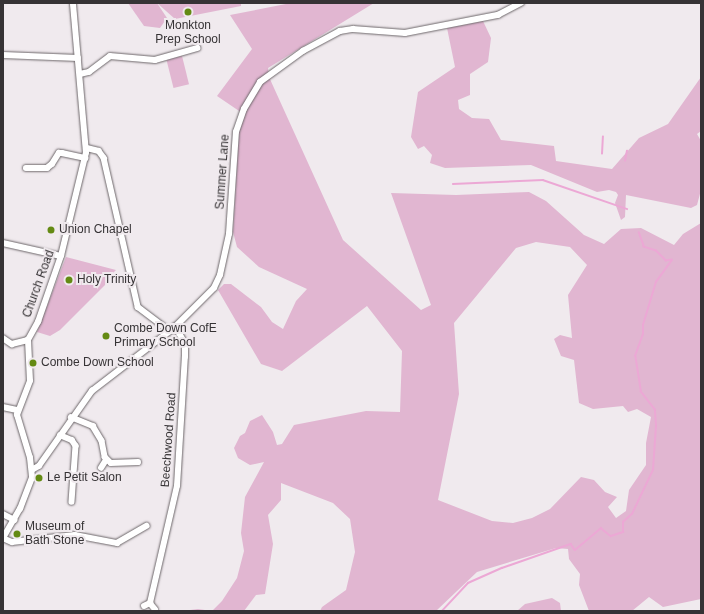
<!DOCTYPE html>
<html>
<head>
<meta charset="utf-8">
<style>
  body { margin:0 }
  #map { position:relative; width:704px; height:614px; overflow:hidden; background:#f0eaee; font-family:Arial,sans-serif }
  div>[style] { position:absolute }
  .green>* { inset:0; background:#e1b6d1; transform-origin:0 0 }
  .stream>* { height:1.5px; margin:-0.75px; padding:0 0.75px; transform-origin:0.75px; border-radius:0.75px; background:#eca8d5 }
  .roads { filter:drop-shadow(0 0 1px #6d676a) drop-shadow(0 0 1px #6d676a) }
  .minor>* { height:5.5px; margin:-2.75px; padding:0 2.75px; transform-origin:2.75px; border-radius:2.75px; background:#fff }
  .dots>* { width:11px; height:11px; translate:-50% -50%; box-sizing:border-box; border:2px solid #f0eaee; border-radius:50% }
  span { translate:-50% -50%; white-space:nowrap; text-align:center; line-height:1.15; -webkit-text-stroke:4px #f0eaee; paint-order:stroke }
  .poi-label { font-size:12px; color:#363335 }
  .left { translate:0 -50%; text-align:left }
  .street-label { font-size:12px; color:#363335 }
  .frame { position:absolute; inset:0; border:4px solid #363335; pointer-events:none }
</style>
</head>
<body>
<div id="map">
  <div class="green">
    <i style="clip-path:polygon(128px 3px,157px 3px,167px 18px,160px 28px,144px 26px)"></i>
    <i style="clip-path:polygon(157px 3px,241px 3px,241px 6px,175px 19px)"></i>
    <i style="clip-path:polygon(evenodd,291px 3px,374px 3px,268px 68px,269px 77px,343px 240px,421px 310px,431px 305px,391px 193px,456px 195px,529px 192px,546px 201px,584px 235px,604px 244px,621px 229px,641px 228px,674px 245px,683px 234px,701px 223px,701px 599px,663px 607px,649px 597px,632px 611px,589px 611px,579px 585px,580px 574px,569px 559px,568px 549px,556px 548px,477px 572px,436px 611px,320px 611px,322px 607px,346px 590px,355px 552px,350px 519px,333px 503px,281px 483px,281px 500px,268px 515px,273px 544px,265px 594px,256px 595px,244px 611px,182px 611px,198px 609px,212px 611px,222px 601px,237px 578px,244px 551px,241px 533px,245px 497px,264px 462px,250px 465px,238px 458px,234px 448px,240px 436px,245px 433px,250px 421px,262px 415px,273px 432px,277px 445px,282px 444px,294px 425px,366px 411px,400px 412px,402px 351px,367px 306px,282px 371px,261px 364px,218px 290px,224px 284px,231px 284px,261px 307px,272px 322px,283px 329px,296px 301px,307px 289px,259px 267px,237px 247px,233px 232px,239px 132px,245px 115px,217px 96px,252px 49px,230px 15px,291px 3px,536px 242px,570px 247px,587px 265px,568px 295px,572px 338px,560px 335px,554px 339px,561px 356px,574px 360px,579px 403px,593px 409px,623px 406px,628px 412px,637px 409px,651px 417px,646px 443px,646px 465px,629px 490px,626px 511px,616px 518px,608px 507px,617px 497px,605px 492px,594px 480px,581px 477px,550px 509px,532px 518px,513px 523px,492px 521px,438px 500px,459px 394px,454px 323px,516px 248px,536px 242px)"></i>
    <i style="clip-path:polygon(483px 21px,491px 38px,488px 62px,470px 74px,470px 95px,458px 100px,459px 109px,472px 118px,489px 119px,501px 140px,554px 146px,556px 161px,612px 169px,639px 138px,668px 124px,701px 77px,701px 131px,697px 134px,701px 141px,701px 190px,697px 205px,691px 208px,626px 195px,625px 217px,621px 220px,615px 203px,618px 195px,616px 192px,609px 190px,597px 192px,531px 165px,445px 168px,430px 163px,432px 155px,424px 146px,418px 149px,411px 137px,418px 92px,455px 67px,447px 28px)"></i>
    <i style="left:182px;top:56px;width:29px;height:16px;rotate:76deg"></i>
    <i style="clip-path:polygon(66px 257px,116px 270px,112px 274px,112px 278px,60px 330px,50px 336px,37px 332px)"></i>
    <i style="clip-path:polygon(552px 598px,560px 603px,561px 611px,517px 611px,525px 604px)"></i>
  </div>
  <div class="stream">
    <i style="left:602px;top:154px;width:17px;rotate:-87deg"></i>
    <i style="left:625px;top:161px;width:10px;rotate:-79deg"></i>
    <i style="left:453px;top:184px;width:90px;rotate:-2.5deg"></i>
    <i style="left:543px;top:180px;width:89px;rotate:19deg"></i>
    <i style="left:442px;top:611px;width:38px;rotate:-47deg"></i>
    <i style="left:468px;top:583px;width:37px;rotate:-24deg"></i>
    <i style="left:502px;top:568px;width:73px;rotate:-19.2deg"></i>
    <i style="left:571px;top:544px;width:7px;rotate:56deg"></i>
    <i style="left:575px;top:550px;width:34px;rotate:-40deg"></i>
    <i style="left:601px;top:528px;width:13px;rotate:39deg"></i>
    <i style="left:611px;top:536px;width:13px;rotate:-18deg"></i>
    <i style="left:623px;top:532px;width:10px;rotate:-90deg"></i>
    <i style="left:623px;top:522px;width:12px;rotate:-42deg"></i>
    <i style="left:632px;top:514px;width:49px;rotate:-64.5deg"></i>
    <i style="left:653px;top:470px;width:44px;rotate:-86.1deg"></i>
    <i style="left:656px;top:426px;width:16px;rotate:-94deg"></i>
    <i style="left:655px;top:410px;width:23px;rotate:-128deg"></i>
    <i style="left:641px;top:392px;width:36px;rotate:-99deg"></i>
    <i style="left:635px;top:356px;width:23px;rotate:-70deg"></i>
    <i style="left:643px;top:334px;width:9px;rotate:-90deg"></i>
    <i style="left:643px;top:325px;width:45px;rotate:-73.2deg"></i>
    <i style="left:656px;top:282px;width:27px;rotate:-54deg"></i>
    <i style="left:672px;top:260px;width:6px;rotate:171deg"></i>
    <i style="left:666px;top:261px;width:14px;rotate:-135deg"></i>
    <i style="left:656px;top:251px;width:13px;rotate:-162deg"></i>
    <i style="left:644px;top:247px;width:15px;rotate:-110deg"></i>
  </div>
  <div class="roads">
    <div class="minor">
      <i style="left:3px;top:55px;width:75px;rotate:2.3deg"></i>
      <i style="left:80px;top:74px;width:9px;rotate:-13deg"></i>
      <i style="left:89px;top:72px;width:26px;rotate:-37deg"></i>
      <i style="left:110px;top:56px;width:45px;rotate:5.1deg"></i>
      <i style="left:155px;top:60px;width:44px;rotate:-15.9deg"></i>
      <i style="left:87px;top:148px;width:12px;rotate:14deg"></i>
      <i style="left:99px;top:151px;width:9px;rotate:54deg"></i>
      <i style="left:104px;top:158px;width:153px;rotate:77.1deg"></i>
      <i style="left:138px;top:307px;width:40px;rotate:37deg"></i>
      <i style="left:26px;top:168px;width:21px"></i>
      <i style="left:47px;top:168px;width:6px;rotate:-39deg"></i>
      <i style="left:52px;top:164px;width:13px;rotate:-58deg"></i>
      <i style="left:59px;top:153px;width:3px"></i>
      <i style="left:62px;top:153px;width:24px;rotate:12deg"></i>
      <i style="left:3px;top:243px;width:59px;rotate:12.6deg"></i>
      <i style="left:3px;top:338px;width:11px;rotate:34deg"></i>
      <i style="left:12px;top:344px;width:16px;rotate:-14deg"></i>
      <i style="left:3px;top:407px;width:14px;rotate:12deg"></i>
      <i style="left:71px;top:417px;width:24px;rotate:22deg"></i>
      <i style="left:93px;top:426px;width:17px;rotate:59deg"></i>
      <i style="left:102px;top:441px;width:16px;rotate:79deg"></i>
      <i style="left:105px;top:457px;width:8px;rotate:45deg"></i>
      <i style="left:111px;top:463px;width:27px;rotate:-2deg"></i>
      <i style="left:60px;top:435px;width:13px;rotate:23deg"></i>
      <i style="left:72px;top:440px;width:7px;rotate:56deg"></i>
      <i style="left:76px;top:446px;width:56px;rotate:94.1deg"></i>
      <i style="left:101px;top:468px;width:9px;rotate:-58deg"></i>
      <i style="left:32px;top:470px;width:8px;rotate:-30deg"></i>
      <i style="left:39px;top:466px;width:92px;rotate:-54.8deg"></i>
      <i style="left:92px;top:391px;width:105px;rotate:-37.6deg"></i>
      <i style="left:175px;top:327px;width:55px;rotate:-45deg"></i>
      <i style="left:214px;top:288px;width:14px;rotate:-65deg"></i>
      <i style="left:220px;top:275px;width:42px;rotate:-77.6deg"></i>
      <i style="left:229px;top:234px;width:102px;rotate:-86.1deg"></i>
      <i style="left:236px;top:132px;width:24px;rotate:-71deg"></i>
      <i style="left:244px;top:109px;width:31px;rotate:-59deg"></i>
      <i style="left:260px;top:82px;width:53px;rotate:-35.8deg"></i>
      <i style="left:303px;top:51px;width:42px;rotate:-28.4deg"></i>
      <i style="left:340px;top:31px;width:13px;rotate:-9deg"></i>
      <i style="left:353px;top:29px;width:52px;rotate:4.4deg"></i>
      <i style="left:405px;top:33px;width:95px;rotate:-11deg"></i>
      <i style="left:498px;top:15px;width:26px;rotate:-28deg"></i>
      <i style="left:3px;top:514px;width:13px;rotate:27deg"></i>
      <i style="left:3px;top:538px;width:34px;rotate:-60deg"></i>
      <i style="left:20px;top:509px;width:34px;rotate:-69deg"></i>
      <i style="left:32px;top:477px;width:19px;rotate:-96deg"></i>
      <i style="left:30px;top:458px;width:45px;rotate:-106.8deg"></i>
      <i style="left:17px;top:415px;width:36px;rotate:-69deg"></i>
      <i style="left:30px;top:381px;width:41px;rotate:-92.8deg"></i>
      <i style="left:28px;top:340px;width:21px;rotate:-61deg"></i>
      <i style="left:38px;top:322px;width:70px;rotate:-70.8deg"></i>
      <i style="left:61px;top:256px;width:106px;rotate:-76.4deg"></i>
      <i style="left:86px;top:153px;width:151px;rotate:-95deg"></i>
      <i style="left:3px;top:538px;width:10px;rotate:24deg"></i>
      <i style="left:12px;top:542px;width:63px;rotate:-6.3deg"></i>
      <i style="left:75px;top:535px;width:43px;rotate:10.8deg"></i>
      <i style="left:117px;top:543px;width:34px;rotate:-30deg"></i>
      <i style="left:150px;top:603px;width:8px;rotate:50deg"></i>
      <i style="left:144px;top:606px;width:7px;rotate:-27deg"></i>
      <i style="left:150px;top:603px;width:120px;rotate:-77deg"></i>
      <i style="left:177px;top:486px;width:129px;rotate:-86.5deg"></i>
      <i style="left:185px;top:357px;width:13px;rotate:-90deg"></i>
      <i style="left:185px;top:344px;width:20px;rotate:-120deg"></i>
    </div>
  </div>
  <div class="dots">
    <i style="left:188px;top:12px;background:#648a13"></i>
    <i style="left:51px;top:230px;background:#648a13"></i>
    <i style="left:69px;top:280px;background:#648a13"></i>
    <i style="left:106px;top:336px;background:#648a13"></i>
    <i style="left:33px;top:363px;background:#648a13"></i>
    <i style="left:39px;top:478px;background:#648a13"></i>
    <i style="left:17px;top:534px;background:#648a13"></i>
  </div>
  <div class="poi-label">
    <span style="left:188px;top:33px">Monkton<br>Prep School</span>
    <span class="left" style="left:59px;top:230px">Union Chapel</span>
    <span class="left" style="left:77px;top:280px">Holy Trinity</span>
    <span class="left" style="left:114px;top:336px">Combe Down CofE<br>Primary School</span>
    <span class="left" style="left:41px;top:363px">Combe Down School</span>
    <span class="left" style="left:47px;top:478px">Le Petit Salon</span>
    <span class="left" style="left:25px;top:534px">Museum of<br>Bath Stone</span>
  </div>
  <div class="street-label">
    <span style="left:223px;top:172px;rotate:-86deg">Summer Lane</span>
    <span style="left:39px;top:284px;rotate:-70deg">Church Road</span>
    <span style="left:169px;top:440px;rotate:-86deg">Beechwood Road</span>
  </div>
  <div class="frame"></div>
</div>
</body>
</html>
